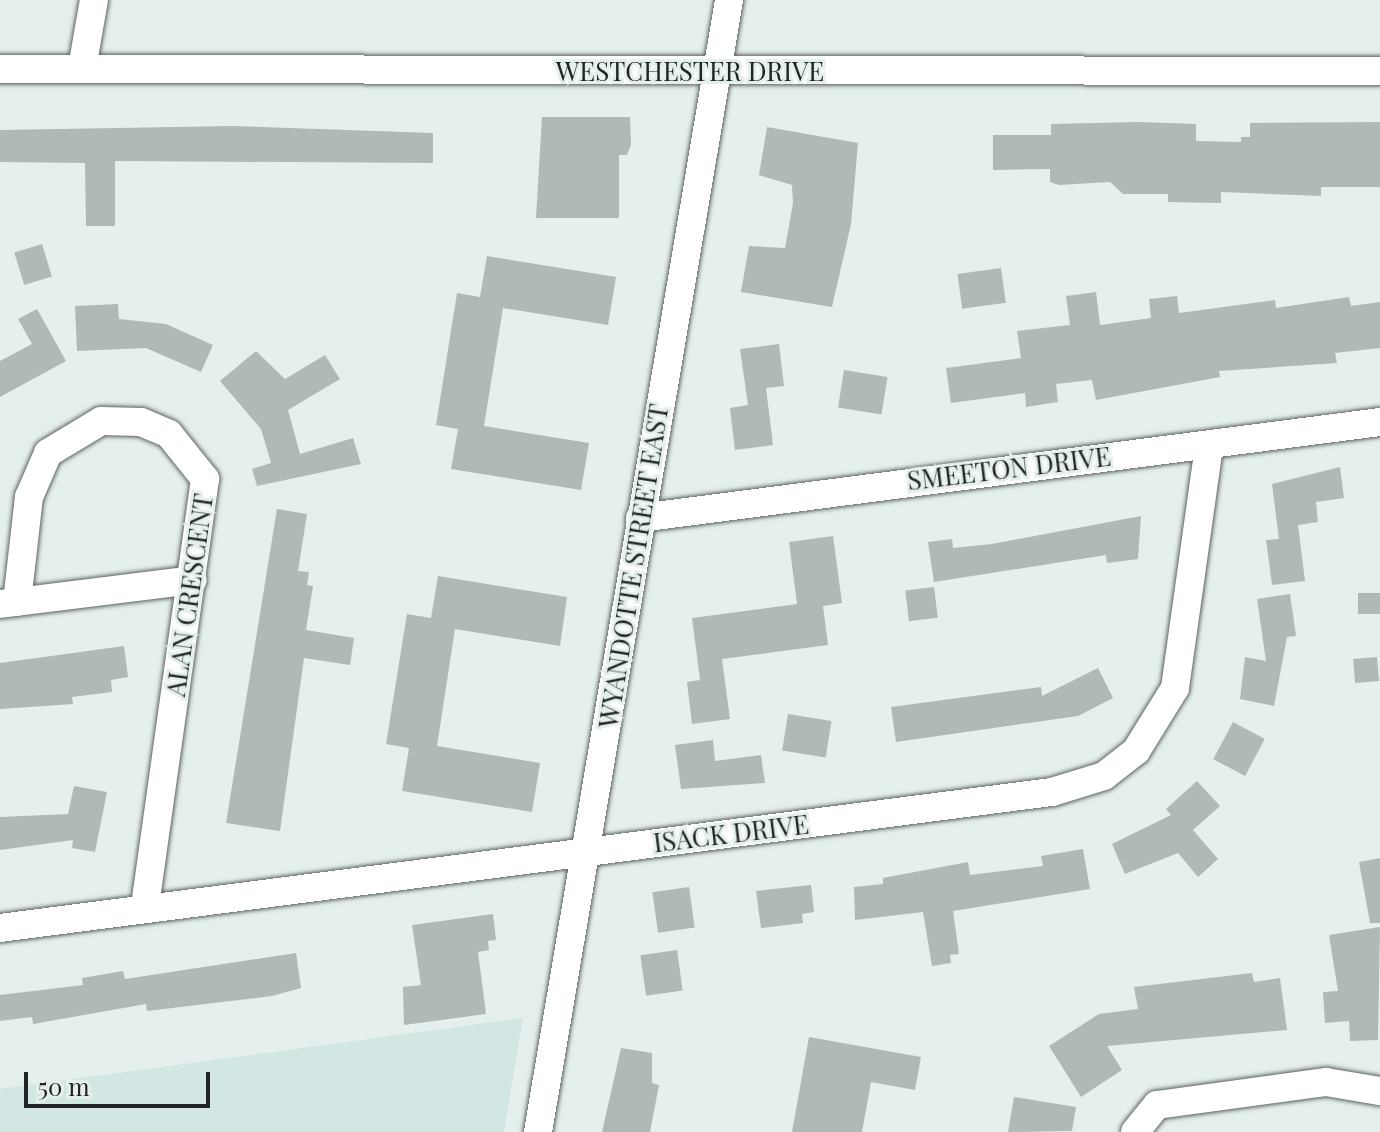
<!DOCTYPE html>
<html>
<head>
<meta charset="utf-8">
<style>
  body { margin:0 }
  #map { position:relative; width:1380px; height:1132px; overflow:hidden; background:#e5efee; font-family:"Playfair Display",serif }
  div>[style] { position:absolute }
  .built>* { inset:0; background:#d2e6e4 }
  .building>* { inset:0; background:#afb9b7; transform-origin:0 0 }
  .roads { filter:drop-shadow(0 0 2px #5c6463) drop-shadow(0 0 2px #5c6463) }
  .minor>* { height:28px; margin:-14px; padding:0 14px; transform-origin:14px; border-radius:14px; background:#fff }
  span { translate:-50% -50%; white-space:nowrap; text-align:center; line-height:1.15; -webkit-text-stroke:6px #e5efee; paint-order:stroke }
  .street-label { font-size:26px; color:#202423 }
  .scale { position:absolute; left:24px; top:1072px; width:186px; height:36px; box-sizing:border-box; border:4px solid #202423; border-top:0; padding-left:10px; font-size:24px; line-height:28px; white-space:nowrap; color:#202423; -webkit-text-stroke:6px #e5efee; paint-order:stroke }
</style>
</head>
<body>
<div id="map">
  <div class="built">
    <i style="clip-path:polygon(523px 1018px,504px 1132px,0 1132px,0 1089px)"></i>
  </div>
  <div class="building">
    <i style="clip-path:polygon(542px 117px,630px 117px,631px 145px,627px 155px,619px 155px,619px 218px,536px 218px)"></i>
    <i style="clip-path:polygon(1138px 122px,1196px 124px,1196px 141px,1241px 142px,1241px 137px,1250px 137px,1250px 123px,1380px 122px,1380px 187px,1321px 187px,1321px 196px,1221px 192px,1221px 203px,1168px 202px,1168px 194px,1123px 194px,1110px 182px,1059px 185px,1050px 182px,1050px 169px,993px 170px,993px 135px,1051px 135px,1051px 124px)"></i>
    <i style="clip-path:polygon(233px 126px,433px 133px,433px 163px,115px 161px,115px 226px,86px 226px,85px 163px,0 162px,0 130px)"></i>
    <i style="clip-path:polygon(767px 127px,858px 143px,851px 224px,832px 307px,741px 292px,749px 246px,785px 248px,793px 203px,792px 185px,759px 175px)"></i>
    <i style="left:42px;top:244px;width:34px;height:29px;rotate:73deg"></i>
    <i style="clip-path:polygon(487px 256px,616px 277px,608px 325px,503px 308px,484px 426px,589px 443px,581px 490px,451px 469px,458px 429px,436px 425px,457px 293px,480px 297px)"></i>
    <i style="left:1001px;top:268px;width:35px;height:44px;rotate:82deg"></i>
    <i style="clip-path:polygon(1096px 292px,1100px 325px,1151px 318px,1149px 299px,1177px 296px,1179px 313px,1275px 300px,1276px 308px,1349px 297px,1351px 306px,1380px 302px,1380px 348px,1335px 353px,1337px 363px,1219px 371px,1220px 377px,1096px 400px,1092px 380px,1056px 384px,1058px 402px,1026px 407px,1025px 393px,951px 403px,946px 368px,1021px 358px,1017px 331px,1070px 325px,1066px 296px)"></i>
    <i style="clip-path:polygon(118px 304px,119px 319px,166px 324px,213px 345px,201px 372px,146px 348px,77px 351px,75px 306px)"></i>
    <i style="clip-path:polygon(37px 309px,66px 361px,0 397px,0 361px,32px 344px,18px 319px)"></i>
    <i style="clip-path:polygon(779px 344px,784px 386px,766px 388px,773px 445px,735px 450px,730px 408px,748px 405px,740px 349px)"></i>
    <i style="clip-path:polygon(256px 351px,285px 379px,325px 355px,340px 379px,288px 410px,300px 454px,353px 438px,361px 464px,257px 486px,252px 469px,271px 463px,261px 429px,220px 381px)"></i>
    <i style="left:844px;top:370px;width:44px;height:38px;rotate:9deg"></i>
    <i style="clip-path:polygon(1340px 467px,1344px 498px,1316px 502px,1318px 522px,1298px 525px,1305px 581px,1272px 585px,1266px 540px,1279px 539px,1272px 484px)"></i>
    <i style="clip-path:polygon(277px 509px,307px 514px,298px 571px,309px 572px,307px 585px,313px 586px,306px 630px,354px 638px,350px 665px,304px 658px,280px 831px,226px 823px)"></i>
    <i style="clip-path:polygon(1141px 516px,1138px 559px,1107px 563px,1106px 555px,934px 582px,928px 542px,952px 539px,953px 548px,992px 544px)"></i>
    <i style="clip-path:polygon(833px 536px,842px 603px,823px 606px,828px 645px,722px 659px,730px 719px,692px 724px,687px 682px,700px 680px,692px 618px,797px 604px,789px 542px)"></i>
    <i style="clip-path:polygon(438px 576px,567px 597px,560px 646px,455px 629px,437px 746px,540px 763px,532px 812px,402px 791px,409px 748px,386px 744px,407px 614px,431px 618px)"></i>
    <i style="left:934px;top:587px;width:31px;height:29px;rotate:83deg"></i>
    <i style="left:1380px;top:593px;width:21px;height:22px;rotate:90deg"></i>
    <i style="clip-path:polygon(1290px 594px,1296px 636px,1287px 637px,1274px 706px,1240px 699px,1245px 657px,1266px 661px,1257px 599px)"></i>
    <i style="clip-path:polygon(124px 646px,128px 677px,111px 680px,112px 692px,72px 697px,73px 704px,0 709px,0 663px)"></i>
    <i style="left:1377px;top:657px;width:24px;height:24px;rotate:85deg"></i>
    <i style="clip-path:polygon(1098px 668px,1113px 698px,1078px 716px,896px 742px,891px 707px,1041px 687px,1042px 696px)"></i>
    <i style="left:788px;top:714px;width:44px;height:37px;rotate:9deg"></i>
    <i style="left:1233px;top:722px;width:36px;height:42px;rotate:28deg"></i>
    <i style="clip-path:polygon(713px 740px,715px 761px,761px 755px,765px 783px,681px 789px,675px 745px)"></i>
    <i style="clip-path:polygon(1197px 781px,1220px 806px,1193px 830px,1218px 859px,1198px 877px,1178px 853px,1125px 874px,1112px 844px,1171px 815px,1166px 809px)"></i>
    <i style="clip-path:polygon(74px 786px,107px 792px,95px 852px,72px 848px,73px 840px,0 850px,0 817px,68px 814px)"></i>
    <i style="clip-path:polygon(1083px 849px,1090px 889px,953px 911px,959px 954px,950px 955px,951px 963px,932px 966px,923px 912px,855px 920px,854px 887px,883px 884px,883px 878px,968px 862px,970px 875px,1043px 866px,1041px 856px)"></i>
    <i style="clip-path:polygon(1380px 858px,1380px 923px,1370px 923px,1359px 862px)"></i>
    <i style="clip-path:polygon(811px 885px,814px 912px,802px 914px,803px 923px,761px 928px,756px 891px)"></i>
    <i style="left:689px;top:887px;width:41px;height:37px;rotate:82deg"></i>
    <i style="clip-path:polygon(493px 914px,496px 940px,488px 941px,489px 950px,478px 952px,486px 1014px,404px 1025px,403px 987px,421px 985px,412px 925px)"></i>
    <i style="clip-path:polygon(1380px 927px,1378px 1040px,1350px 1041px,1349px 1021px,1325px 1023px,1323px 992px,1338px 991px,1329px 935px)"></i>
    <i style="left:677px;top:950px;width:41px;height:37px;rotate:82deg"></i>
    <i style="clip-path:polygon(296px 953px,301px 988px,272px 996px,147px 1011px,146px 1004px,33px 1024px,32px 1017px,0 1021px,0 995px,83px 985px,82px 978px,123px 971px,125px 979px)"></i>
    <i style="clip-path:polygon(1252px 973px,1254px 982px,1280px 978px,1287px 1030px,1107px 1046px,1122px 1070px,1081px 1097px,1049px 1046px,1099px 1014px,1138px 1009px,1134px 987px)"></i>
    <i style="clip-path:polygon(809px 1037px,921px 1057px,915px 1090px,871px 1082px,862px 1132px,792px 1132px)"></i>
    <i style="clip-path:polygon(621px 1048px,652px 1053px,652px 1083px,659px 1085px,650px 1132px,602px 1132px)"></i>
    <i style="clip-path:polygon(1014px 1097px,1076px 1107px,1072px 1131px,1008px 1132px)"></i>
  </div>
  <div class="roads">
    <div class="minor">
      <i style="left:82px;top:68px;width:69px;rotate:-80deg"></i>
      <i style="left:0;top:69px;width:1380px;rotate:0.08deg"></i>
      <i style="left:640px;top:518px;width:746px;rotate:-7.39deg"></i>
      <i style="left:17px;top:602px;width:106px;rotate:-83.5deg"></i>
      <i style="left:29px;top:497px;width:48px;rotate:-66.6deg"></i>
      <i style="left:48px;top:453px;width:62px;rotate:-31.1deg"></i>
      <i style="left:101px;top:421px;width:40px;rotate:1.4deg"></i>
      <i style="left:141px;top:422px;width:30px;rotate:23deg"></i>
      <i style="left:169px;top:434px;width:58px;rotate:51.3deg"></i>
      <i style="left:205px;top:479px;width:433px;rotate:98deg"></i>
      <i style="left:0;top:604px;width:194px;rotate:-7.1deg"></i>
      <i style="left:0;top:928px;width:1061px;rotate:-7.37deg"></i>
      <i style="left:1052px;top:792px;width:54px;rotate:-17.1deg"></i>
      <i style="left:1104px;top:776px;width:41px;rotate:-38deg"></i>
      <i style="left:1136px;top:751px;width:74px;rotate:-58.2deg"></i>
      <i style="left:1175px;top:688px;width:245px;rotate:-82deg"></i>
      <i style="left:538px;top:1132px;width:1148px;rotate:-80.42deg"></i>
      <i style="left:1135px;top:1132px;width:35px;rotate:-51deg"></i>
      <i style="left:1157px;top:1105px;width:171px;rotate:-7.8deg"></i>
      <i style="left:1326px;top:1082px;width:55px;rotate:9.5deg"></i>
    </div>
  </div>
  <div class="street-label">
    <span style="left:690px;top:71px">WESTCHESTER DRIVE</span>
    <span style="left:1009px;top:468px;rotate:-7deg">SMEETON DRIVE</span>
    <span style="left:633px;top:566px;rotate:-81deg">WYANDOTTE STREET EAST</span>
    <span style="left:189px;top:595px;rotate:-82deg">ALAN CRESCENT</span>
    <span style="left:731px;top:833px;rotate:-7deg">ISACK DRIVE</span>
  </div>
  <div class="scale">50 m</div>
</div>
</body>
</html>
